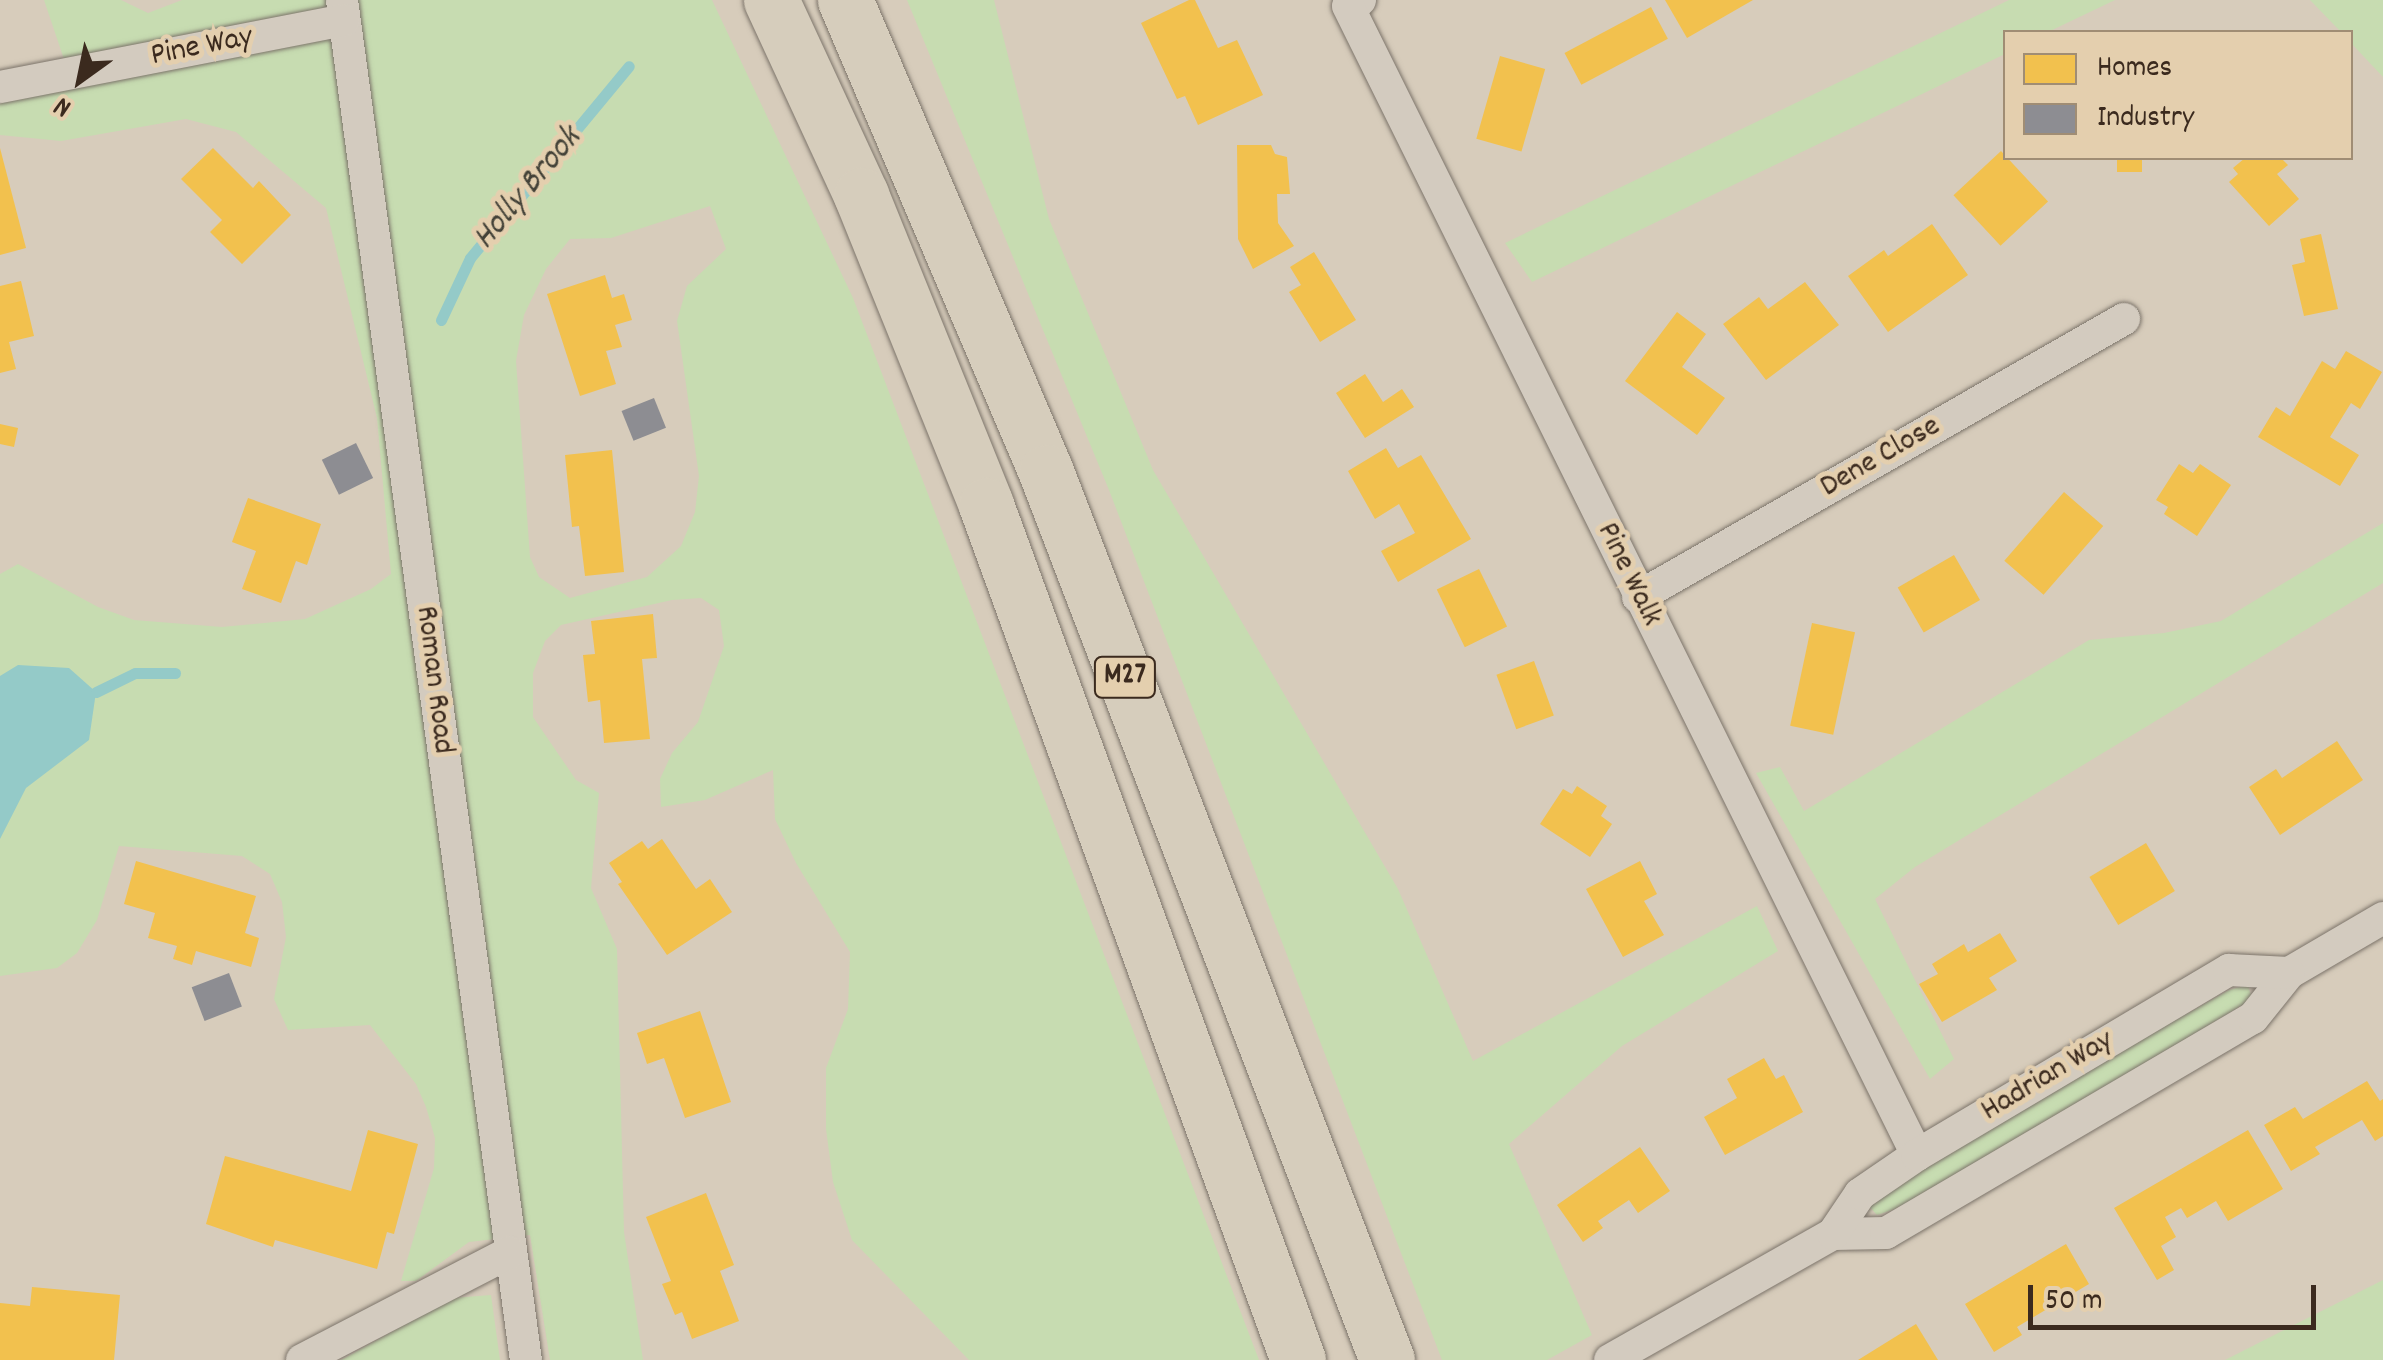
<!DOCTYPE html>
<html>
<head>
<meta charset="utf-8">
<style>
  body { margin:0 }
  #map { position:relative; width:2383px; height:1360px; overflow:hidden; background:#d7ccbb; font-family:Dekko,sans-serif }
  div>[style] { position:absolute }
  .green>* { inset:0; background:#c7dcb1 }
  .water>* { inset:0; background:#94cac8 }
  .homes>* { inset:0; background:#f2c14e; transform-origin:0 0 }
  .industry>* { inset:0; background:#8d8d92; transform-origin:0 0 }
  .stream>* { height:11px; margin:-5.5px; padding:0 5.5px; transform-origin:5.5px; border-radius:5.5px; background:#94cac8 }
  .roads { filter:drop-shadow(0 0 2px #7c746a) drop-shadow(0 0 2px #7c746a) }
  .minor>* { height:32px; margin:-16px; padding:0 16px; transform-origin:16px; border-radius:16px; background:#d3cbbf }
  .motorway>* { height:55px; margin:-27.5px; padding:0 27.5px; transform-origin:27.5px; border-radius:27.5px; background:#d6cdbc }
  span { translate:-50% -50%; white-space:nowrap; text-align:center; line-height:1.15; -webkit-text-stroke:10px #e4cfae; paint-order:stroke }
  .shield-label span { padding:2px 8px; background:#e4cfae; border:2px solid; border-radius:8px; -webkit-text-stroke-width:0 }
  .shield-label { font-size:30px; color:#3b2a1e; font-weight:700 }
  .street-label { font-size:32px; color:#3b2a1e }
  .water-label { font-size:35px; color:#444238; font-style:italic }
  .legend { position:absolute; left:2003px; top:30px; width:350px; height:130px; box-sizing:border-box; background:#e4cfae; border:2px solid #a08d74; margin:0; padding:12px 18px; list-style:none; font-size:30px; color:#3b2a1e }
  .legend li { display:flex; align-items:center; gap:20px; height:50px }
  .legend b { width:50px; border:2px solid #a08d74 }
  .north { position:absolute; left:30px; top:30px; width:100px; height:100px; -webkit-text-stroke:8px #e4cfae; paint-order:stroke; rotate:213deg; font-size:28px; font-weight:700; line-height:40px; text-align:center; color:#3b2a1e }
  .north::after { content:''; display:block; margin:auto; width:35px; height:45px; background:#3b2a1e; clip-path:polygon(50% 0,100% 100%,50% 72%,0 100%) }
  .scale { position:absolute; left:2028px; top:1285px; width:288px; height:45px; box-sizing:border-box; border:5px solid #3b2a1e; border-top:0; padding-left:12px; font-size:30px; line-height:35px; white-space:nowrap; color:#3b2a1e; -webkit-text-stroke:8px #e4cfae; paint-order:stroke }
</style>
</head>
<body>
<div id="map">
  <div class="green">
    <i style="clip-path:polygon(evenodd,44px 0,121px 0,148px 13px,182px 0,712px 0,853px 298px,1259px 1360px,969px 1360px,852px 1240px,833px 1182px,826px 1129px,826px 1068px,848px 1009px,850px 952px,796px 863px,775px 819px,773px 770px,705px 800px,661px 807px,660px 779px,672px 753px,698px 722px,724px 646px,719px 610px,701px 598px,672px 600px,561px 625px,545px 641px,533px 673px,533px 717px,576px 780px,599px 793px,591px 888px,617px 949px,624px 1232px,643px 1360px,550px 1360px,530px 1235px,469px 1242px,416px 1281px,401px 1281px,434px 1168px,435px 1138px,426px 1107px,416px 1084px,370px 1025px,288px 1030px,274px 999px,286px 937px,282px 902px,270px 874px,242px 856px,119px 846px,97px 920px,77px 953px,57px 968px,0 976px,0 574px,18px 564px,98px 607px,134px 620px,222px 627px,305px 619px,371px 589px,391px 574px,377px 418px,326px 208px,236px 132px,186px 119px,61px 141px,0 135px,0 103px,71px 80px,44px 0,710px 206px,726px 249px,687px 286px,677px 321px,699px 476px,695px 512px,681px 546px,647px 577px,570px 598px,539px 577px,530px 557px,516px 361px,524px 315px,546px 269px,570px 239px,611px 238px,710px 206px)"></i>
    <i style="clip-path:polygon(907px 0,994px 0,1049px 219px,1153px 470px,1398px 889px,1473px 1061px,1757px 906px,1778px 951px,1622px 1046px,1509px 1144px,1592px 1335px,1547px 1360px,1442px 1360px,1109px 490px)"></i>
    <i style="clip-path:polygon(2009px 0,2115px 0,2048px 32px,2006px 32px,2005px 54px,1532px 282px,1505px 243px)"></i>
    <i style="clip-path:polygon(2310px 0,2383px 0,2383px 77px,2351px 43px,2350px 32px,2341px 32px)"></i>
    <i style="clip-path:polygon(2383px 523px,2383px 583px,1915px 867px,1875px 899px,1954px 1059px,1930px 1079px,1756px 773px,1780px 767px,1804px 811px,2089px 640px,2164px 633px,2221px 621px)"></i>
    <i style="clip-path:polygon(2248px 985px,2252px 999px,2226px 1015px,1913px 1203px,1877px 1215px,1867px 1204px,2060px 1085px,2229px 990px)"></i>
    <i style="clip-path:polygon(2383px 1280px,2383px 1360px,2225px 1360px)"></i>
    <i style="clip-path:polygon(491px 1295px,500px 1360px,341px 1360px,453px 1298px)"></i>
  </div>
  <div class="water">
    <i style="clip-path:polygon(18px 665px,69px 668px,96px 692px,89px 740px,26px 788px,0 839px,0 676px)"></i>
  </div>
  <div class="homes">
    <i style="clip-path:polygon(1189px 0,1195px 0,1218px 48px,1237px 40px,1263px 95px,1198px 125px,1185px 96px,1177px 99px,1141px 23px)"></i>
    <i style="clip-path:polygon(1665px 0,1753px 0,1687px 38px)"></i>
    <i style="left:1651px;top:7px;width:36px;height:98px;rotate:62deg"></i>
    <i style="left:1500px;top:56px;width:47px;height:86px;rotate:16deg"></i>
    <i style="clip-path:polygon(1237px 145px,1271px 145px,1275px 154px,1287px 157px,1290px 194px,1277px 194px,1278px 223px,1294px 246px,1253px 269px,1238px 239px)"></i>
    <i style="clip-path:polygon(0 148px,26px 248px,0 255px)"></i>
    <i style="clip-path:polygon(213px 148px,253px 188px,259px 181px,291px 215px,242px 264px,210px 232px,222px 220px,181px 179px)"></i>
    <i style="left:2001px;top:151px;width:69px;height:65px;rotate:47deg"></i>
    <i style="left:2117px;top:158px;width:25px;height:14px"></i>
    <i style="clip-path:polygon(2245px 158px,2281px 158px,2288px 165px,2277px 174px,2299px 199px,2269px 226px,2229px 182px,2238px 174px,2233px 168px)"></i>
    <i style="clip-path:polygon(1932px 224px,1968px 275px,1888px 332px,1848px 276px,1884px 250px,1888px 256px)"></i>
    <i style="clip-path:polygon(2321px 234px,2338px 309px,2304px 316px,2292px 265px,2305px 262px,2300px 239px)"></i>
    <i style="clip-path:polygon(1314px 252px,1356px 320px,1320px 342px,1289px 292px,1301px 285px,1290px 267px)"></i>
    <i style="clip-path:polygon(605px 275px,612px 298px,624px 294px,632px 320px,615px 325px,622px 347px,606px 351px,616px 384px,580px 396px,547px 294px)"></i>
    <i style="clip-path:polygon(21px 281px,34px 336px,9px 342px,16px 369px,0 373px,0 286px)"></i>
    <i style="clip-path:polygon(1805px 282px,1839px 325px,1766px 380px,1723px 324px,1759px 297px,1768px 309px)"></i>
    <i style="clip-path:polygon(1677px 312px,1706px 334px,1682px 367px,1725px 398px,1697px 435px,1625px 381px)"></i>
    <i style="clip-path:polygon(2346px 351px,2382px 372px,2360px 409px,2351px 403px,2330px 437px,2359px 455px,2340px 486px,2258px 437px,2276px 407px,2290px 416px,2322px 361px,2335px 369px)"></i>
    <i style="clip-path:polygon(1365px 374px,1383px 402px,1402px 389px,1414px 407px,1365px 438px,1336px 393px)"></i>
    <i style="clip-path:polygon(0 424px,18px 428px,14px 447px,0 444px)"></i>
    <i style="clip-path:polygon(1386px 448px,1398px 468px,1421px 455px,1471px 539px,1398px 582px,1381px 551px,1415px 533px,1399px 504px,1375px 519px,1348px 471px)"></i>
    <i style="clip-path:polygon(612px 450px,624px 572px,585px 576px,579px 526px,572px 527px,565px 455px)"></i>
    <i style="clip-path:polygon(2179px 464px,2193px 473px,2200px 464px,2231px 485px,2197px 536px,2164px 514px,2168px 507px,2156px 500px)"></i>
    <i style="left:2064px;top:492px;width:52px;height:91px;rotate:41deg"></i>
    <i style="clip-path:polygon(248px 498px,321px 524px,307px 565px,296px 561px,281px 603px,242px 589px,256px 551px,232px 542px)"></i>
    <i style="left:1954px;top:555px;width:52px;height:65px;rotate:60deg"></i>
    <i style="left:1479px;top:569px;width:64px;height:47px;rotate:64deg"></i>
    <i style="clip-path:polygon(653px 614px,657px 658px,642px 659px,650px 739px,604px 743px,600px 700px,588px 702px,583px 655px,595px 654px,591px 621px)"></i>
    <i style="left:1812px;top:623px;width:44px;height:105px;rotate:12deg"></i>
    <i style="left:1534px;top:661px;width:58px;height:40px;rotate:70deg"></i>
    <i style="clip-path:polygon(2337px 741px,2363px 780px,2280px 835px,2249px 787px,2276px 769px,2282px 778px)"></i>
    <i style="clip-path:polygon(1577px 786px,1607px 806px,1601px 816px,1612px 824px,1590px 857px,1540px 824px,1563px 789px,1572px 794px)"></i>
    <i style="clip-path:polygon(662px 839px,696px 889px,710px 879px,732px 912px,667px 955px,618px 884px,622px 882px,609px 863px,642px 841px,648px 849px)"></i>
    <i style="left:2146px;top:843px;width:56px;height:66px;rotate:59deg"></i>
    <i style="clip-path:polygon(136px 861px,256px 896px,245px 933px,259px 938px,251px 967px,196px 951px,192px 965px,173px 959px,177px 946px,148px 938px,155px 913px,124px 904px)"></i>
    <i style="clip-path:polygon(1640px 861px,1657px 894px,1644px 901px,1664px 935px,1623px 957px,1586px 889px)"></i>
    <i style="clip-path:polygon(2000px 933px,2017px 961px,1989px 978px,1997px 990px,1942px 1022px,1919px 984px,1938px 974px,1932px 964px,1964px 944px,1968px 952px)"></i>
    <i style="clip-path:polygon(700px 1011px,731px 1102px,685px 1118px,664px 1058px,647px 1064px,637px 1033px)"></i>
    <i style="clip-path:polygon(1764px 1058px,1776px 1079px,1784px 1075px,1803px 1112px,1725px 1155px,1704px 1117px,1737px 1098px,1727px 1079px)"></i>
    <i style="clip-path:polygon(2367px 1081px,2380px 1101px,2383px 1099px,2383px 1136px,2375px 1141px,2362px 1120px,2315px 1147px,2320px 1154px,2291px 1171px,2264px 1125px,2295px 1107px,2303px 1119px)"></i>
    <i style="clip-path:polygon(368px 1130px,418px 1144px,394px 1234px,387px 1232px,377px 1269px,275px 1240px,273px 1247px,206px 1224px,225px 1156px,351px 1191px)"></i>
    <i style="clip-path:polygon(2248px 1130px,2283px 1189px,2228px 1221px,2216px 1201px,2187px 1218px,2181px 1208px,2165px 1217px,2176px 1237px,2161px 1246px,2174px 1270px,2157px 1280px,2114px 1208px)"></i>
    <i style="clip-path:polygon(1640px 1147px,1670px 1191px,1638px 1213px,1629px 1200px,1598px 1221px,1603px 1228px,1583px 1242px,1557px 1205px)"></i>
    <i style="clip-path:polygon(706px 1193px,734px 1265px,720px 1271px,739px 1321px,692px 1339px,682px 1312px,675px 1315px,662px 1284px,671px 1281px,646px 1217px)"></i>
    <i style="clip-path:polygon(2066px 1244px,2089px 1284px,2017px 1327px,2022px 1335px,1994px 1352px,1965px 1304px)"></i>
    <i style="clip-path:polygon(32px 1287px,120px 1295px,114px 1360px,0 1360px,0 1303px,30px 1306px)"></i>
    <i style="clip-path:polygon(1916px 1324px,1938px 1360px,1858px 1360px)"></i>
  </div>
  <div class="industry">
    <i style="left:654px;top:398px;width:32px;height:35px;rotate:68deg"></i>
    <i style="left:356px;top:443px;width:39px;height:38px;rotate:64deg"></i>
    <i style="left:229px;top:973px;width:36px;height:40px;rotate:69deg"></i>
  </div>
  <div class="stream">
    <i style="left:441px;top:320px;width:68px;rotate:-64.9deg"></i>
    <i style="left:470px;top:258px;width:249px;rotate:-50.4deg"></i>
    <i style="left:96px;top:692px;width:43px;rotate:-26deg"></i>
    <i style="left:135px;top:673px;width:40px"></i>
  </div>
  <div class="roads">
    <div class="minor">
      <i style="left:342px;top:0;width:1372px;rotate:82.3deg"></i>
      <i style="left:1360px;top:0;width:13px;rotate:153deg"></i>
      <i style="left:1348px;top:6px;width:1282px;rotate:63.65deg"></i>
      <i style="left:0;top:87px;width:350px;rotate:-11deg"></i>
      <i style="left:1638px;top:597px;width:560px;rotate:-29.77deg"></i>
      <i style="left:1833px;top:1234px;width:53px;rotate:-1.1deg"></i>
      <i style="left:1886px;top:1233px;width:425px;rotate:-30.4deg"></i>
      <i style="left:2253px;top:1018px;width:58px;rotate:-51.3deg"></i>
      <i style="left:2289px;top:973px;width:109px;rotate:-30.3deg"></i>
      <i style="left:302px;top:1360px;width:234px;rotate:-27.4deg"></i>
      <i style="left:1610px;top:1360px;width:256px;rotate:-29.5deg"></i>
      <i style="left:1833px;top:1234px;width:48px;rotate:-56deg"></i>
      <i style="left:1860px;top:1194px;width:69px;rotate:-34.4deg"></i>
      <i style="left:1917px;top:1155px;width:363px;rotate:-30.7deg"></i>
      <i style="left:2229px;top:970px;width:60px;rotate:2.9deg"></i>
    </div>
    <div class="motorway">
      <i style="left:771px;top:0;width:215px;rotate:65.2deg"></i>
      <i style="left:861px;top:195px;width:334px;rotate:68deg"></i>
      <i style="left:986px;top:505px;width:910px;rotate:69.95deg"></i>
      <i style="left:845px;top:0;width:513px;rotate:66.93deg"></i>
      <i style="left:1046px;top:472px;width:951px;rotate:68.99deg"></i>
    </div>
  </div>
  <div class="shield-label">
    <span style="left:1125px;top:677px">M27</span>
  </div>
  <div class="street-label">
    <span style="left:202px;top:48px;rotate:-11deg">Pine Way</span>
    <span style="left:1881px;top:458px;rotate:-30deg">Dene Close</span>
    <span style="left:1628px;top:575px;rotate:64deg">Pine Walk</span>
    <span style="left:433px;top:680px;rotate:83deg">Roman Road</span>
    <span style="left:2048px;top:1077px;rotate:-31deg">Hadrian Way</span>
  </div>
  <div class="water-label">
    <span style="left:528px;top:189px;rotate:-50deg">Holly Brook</span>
  </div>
  <ul class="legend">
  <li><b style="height:28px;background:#f2c14e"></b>Homes</li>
  <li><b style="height:28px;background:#8d8d92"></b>Industry</li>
  </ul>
  <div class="north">N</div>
  <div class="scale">50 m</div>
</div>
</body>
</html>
